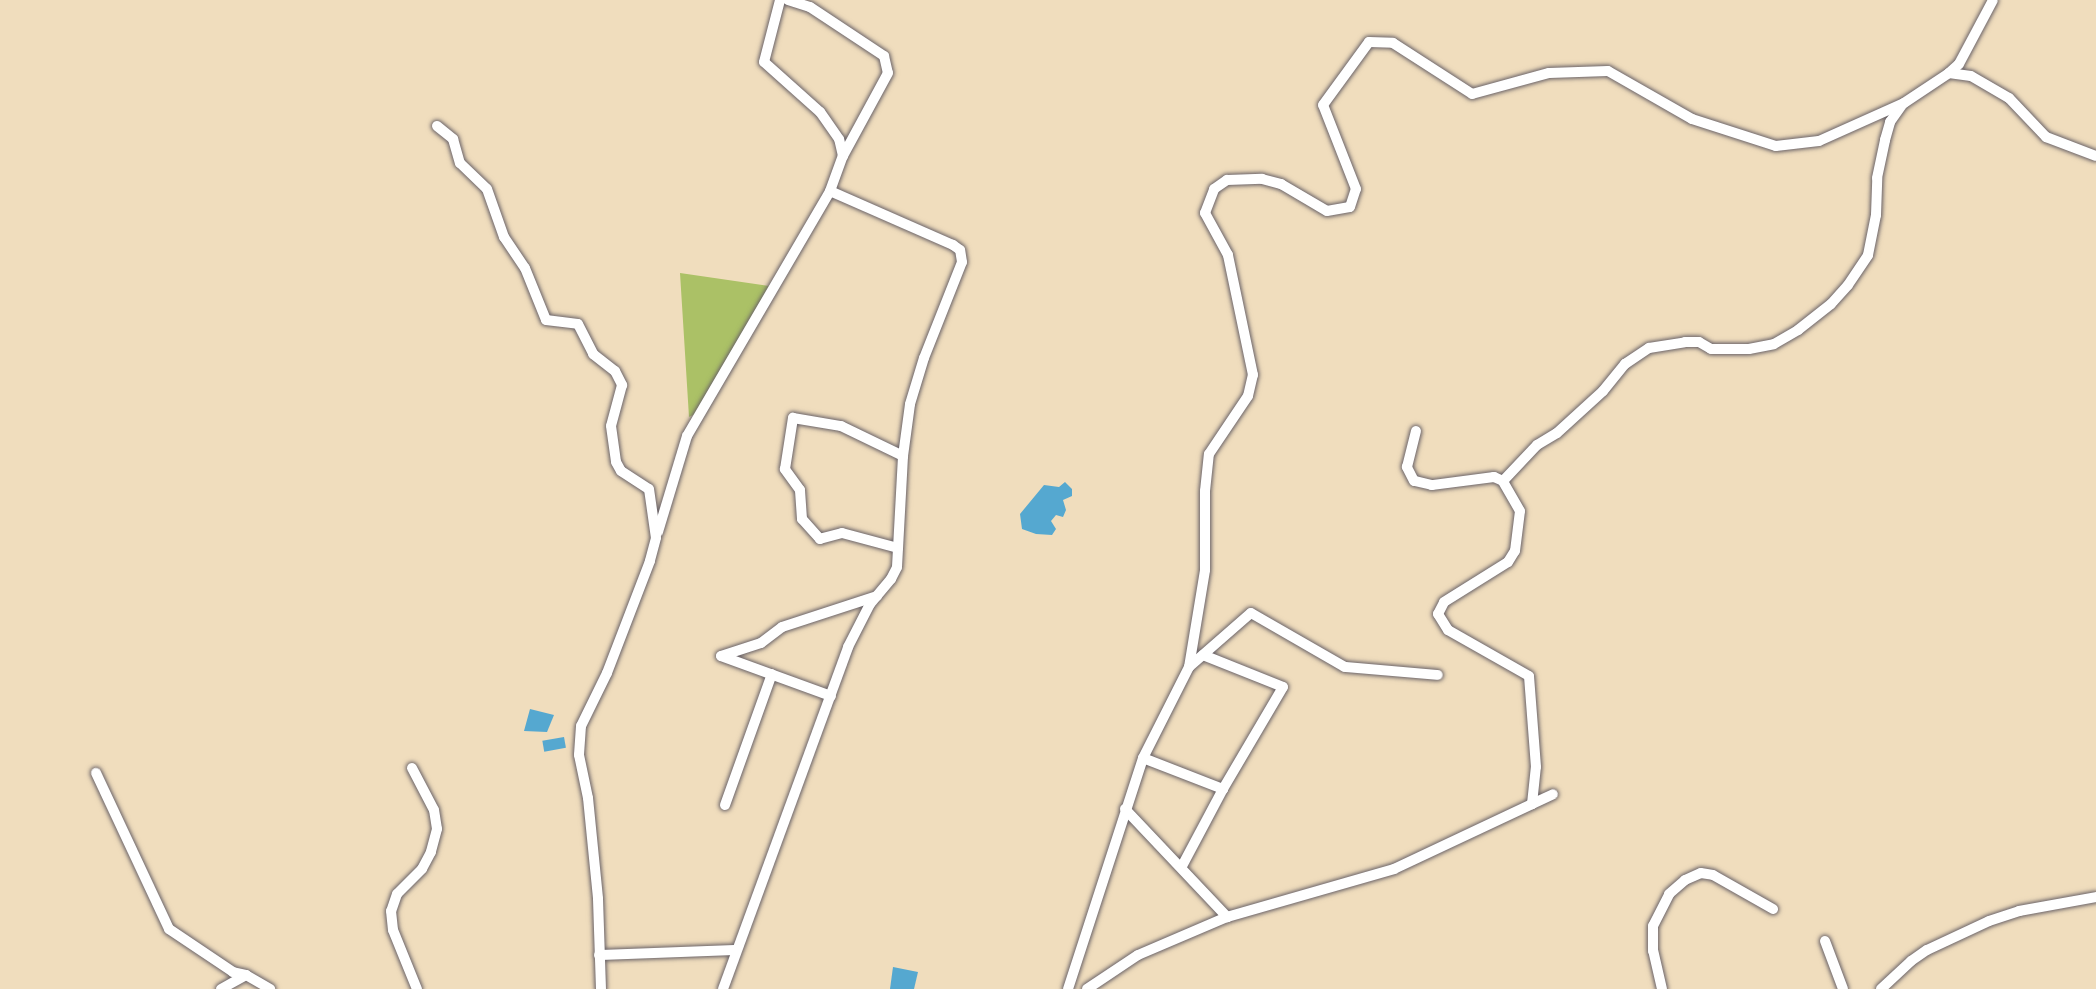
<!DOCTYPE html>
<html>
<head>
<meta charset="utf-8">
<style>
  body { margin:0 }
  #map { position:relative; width:2096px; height:989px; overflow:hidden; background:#f0ddbd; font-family:"IM FELL Great Primer",serif }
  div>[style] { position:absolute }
  .green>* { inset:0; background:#abc166 }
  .water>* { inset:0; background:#55a8d0; transform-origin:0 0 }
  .roads { filter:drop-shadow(0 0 2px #6a6368) drop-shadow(0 0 2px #6a6368) }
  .minor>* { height:10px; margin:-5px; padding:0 5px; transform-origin:5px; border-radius:5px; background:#fff }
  span { translate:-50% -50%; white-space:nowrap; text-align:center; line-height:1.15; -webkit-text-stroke:4.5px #fff; paint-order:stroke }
</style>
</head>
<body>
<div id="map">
  <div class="green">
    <i style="clip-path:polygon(680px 273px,769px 286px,760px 308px,697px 413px,689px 417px)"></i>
  </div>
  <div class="water">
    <i style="clip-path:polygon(1065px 482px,1072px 489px,1072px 496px,1063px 500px,1066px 510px,1063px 517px,1056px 515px,1051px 521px,1056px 529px,1052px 535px,1036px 534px,1022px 529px,1020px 514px,1044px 485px,1059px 487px)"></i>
    <i style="clip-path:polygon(530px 709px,554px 715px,547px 732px,524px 731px)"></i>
    <i style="left:564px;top:737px;width:11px;height:22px;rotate:80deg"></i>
    <i style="clip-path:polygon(893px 967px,918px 972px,914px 989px,890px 989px)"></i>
  </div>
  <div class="roads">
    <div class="minor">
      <i style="left:788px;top:0;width:23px;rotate:18deg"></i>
      <i style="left:810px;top:7px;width:89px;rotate:33.5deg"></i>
      <i style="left:884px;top:56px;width:17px;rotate:77deg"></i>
      <i style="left:888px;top:73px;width:94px;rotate:118.5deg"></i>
      <i style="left:1949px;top:73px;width:22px;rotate:8deg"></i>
      <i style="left:1971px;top:76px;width:44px;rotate:30.1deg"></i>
      <i style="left:2009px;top:98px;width:54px;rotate:46.5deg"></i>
      <i style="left:2046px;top:137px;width:53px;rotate:20.8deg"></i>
      <i style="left:437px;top:126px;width:21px;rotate:39deg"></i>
      <i style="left:453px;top:139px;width:25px;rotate:74deg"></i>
      <i style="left:460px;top:163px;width:37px;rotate:44deg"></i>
      <i style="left:487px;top:189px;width:51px;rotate:70.5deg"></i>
      <i style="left:504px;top:237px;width:37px;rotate:56deg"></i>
      <i style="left:525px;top:268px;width:56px;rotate:68deg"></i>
      <i style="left:546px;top:320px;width:32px;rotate:7deg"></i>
      <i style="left:578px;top:324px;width:34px;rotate:63deg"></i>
      <i style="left:593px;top:354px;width:28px;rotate:38deg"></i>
      <i style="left:615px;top:371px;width:16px;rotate:63deg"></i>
      <i style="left:622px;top:385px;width:42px;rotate:105deg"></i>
      <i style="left:611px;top:426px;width:36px;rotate:82deg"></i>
      <i style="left:616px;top:462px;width:10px;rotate:61deg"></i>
      <i style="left:621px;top:471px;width:33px;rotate:33deg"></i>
      <i style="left:649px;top:489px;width:49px;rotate:81.9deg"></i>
      <i style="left:656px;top:538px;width:24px;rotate:105deg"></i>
      <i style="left:650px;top:561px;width:120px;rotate:111deg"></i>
      <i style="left:607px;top:673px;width:59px;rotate:116.1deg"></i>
      <i style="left:581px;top:726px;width:29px;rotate:94deg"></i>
      <i style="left:579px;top:755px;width:44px;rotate:78.2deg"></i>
      <i style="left:588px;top:798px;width:101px;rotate:84.3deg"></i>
      <i style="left:598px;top:899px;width:90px;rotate:88.1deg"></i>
      <i style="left:1503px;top:481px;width:50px;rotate:-46.6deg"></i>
      <i style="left:1537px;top:445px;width:23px;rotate:-31deg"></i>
      <i style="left:1557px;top:433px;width:62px;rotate:-42.4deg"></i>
      <i style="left:1603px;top:391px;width:35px;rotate:-51deg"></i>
      <i style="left:1625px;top:364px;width:29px;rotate:-34deg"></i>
      <i style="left:1649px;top:348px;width:36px;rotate:-9deg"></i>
      <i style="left:1685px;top:342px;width:14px"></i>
      <i style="left:1699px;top:342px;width:14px;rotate:30deg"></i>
      <i style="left:1711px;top:349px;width:38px"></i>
      <i style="left:1749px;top:349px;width:25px;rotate:-11deg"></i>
      <i style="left:1774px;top:344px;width:28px;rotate:-30deg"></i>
      <i style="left:1798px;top:330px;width:42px;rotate:-38.2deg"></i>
      <i style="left:1831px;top:304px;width:25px;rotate:-48deg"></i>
      <i style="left:1848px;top:285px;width:36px;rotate:-56deg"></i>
      <i style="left:1868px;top:255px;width:41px;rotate:-78.7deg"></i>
      <i style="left:1876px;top:215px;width:37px;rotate:-88deg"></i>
      <i style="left:1877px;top:178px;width:39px;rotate:-78deg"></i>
      <i style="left:1885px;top:140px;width:19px;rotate:-74deg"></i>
      <i style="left:1890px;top:122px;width:21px;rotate:-55deg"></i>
      <i style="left:658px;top:532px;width:100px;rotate:-73.2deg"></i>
      <i style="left:687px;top:436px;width:284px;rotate:-59.7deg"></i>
      <i style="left:830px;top:191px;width:37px;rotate:-70deg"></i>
      <i style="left:843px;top:156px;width:17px;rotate:-103deg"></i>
      <i style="left:839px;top:139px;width:33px;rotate:-125deg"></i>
      <i style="left:820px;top:112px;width:75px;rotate:-138.2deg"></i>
      <i style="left:764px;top:62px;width:64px;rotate:-75.5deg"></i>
      <i style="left:898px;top:548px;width:58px;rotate:-165deg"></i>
      <i style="left:842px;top:533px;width:23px;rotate:165deg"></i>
      <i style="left:820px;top:539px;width:27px;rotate:-132deg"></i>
      <i style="left:802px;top:519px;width:29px;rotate:-94deg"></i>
      <i style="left:800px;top:490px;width:26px;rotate:-126deg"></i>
      <i style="left:785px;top:469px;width:52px;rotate:-81.1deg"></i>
      <i style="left:793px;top:418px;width:49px;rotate:9.5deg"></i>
      <i style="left:841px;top:426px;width:69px;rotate:25.8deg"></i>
      <i style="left:1203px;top:655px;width:86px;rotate:21.8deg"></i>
      <i style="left:1283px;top:687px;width:118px;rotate:120.5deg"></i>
      <i style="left:721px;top:656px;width:42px;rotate:-18deg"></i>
      <i style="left:761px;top:643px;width:26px;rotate:-37deg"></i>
      <i style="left:782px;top:627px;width:100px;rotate:-18.1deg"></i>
      <i style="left:721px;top:656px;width:117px;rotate:20deg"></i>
      <i style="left:1189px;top:667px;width:82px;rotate:-41.1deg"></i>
      <i style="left:1251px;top:613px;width:108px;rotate:29.9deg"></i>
      <i style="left:1345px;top:667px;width:93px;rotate:4.9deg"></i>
      <i style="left:1143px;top:758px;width:86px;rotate:21.2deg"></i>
      <i style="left:1223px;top:789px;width:89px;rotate:118deg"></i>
      <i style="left:412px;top:768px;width:47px;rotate:62.4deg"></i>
      <i style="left:434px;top:810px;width:19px;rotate:81deg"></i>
      <i style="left:437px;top:829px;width:24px;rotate:105deg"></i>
      <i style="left:431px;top:852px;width:19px;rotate:118deg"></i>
      <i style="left:422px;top:869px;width:35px;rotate:135deg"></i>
      <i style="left:397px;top:894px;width:18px;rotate:109deg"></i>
      <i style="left:391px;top:911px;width:19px;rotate:84deg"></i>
      <i style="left:393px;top:930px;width:64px;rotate:67.9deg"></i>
      <i style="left:96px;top:773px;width:172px;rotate:64.9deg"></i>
      <i style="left:169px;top:929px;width:77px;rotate:33.9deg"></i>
      <i style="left:233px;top:972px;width:13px;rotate:13deg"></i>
      <i style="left:1532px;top:804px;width:23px;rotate:-25deg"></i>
      <i style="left:725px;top:805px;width:139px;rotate:-70.3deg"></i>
      <i style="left:1125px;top:809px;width:149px;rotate:46.6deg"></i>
      <i style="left:1825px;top:941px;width:51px;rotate:69.4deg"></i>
      <i style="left:599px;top:955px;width:137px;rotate:-2.1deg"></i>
      <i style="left:221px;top:989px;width:29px;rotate:-29deg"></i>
      <i style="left:246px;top:975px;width:28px;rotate:30deg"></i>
      <i style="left:723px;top:989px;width:364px;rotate:-69.9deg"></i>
      <i style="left:848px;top:647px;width:48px;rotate:-62.9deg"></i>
      <i style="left:870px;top:604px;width:33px;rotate:-50deg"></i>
      <i style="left:891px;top:579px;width:13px;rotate:-63deg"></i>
      <i style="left:897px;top:567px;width:111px;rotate:-86.9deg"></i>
      <i style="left:903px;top:456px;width:52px;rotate:-82.3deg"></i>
      <i style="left:910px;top:404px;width:48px;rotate:-73.1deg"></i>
      <i style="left:924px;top:358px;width:103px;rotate:-68.4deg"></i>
      <i style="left:962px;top:262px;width:12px;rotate:-99deg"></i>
      <i style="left:960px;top:250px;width:9px;rotate:-144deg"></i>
      <i style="left:953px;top:245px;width:134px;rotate:-156.3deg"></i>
      <i style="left:1068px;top:989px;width:243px;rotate:-72deg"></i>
      <i style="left:1143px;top:758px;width:102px;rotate:-63.2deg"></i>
      <i style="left:1189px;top:667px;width:98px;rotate:-80.6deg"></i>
      <i style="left:1205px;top:570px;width:79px;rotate:-90deg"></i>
      <i style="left:1205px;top:491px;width:37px;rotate:-84deg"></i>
      <i style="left:1209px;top:454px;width:70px;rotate:-56.1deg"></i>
      <i style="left:1248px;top:396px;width:22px;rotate:-77deg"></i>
      <i style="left:1253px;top:375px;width:123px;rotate:-101.8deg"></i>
      <i style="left:1228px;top:255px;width:48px;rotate:-118.7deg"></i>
      <i style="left:1205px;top:213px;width:26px;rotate:-69deg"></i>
      <i style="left:1214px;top:189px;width:16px;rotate:-35deg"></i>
      <i style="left:1227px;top:180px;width:35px;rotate:-2deg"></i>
      <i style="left:1262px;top:179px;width:20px;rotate:15deg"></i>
      <i style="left:1281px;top:184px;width:53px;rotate:30.4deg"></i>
      <i style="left:1327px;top:211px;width:23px;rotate:-10deg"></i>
      <i style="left:1350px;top:207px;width:19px;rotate:-72deg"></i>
      <i style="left:1356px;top:189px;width:90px;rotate:-111.4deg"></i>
      <i style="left:1323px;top:105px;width:78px;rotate:-53.9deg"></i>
      <i style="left:1369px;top:42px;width:24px;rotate:2deg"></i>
      <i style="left:1393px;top:43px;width:94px;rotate:32.8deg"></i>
      <i style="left:1472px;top:94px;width:80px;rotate:-15.3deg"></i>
      <i style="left:1549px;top:73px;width:59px;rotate:-1.9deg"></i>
      <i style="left:1608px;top:71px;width:97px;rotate:29.7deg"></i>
      <i style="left:1692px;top:119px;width:88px;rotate:17.8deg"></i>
      <i style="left:1776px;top:146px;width:43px;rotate:-6.6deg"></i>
      <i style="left:1819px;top:141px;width:93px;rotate:-24.1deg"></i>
      <i style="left:1904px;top:103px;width:54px;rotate:-33.7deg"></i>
      <i style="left:1949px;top:73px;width:13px;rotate:-42deg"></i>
      <i style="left:1959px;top:64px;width:72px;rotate:-62deg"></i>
      <i style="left:1087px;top:989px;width:61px;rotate:-33.7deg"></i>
      <i style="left:1138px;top:955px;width:97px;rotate:-23.1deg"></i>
      <i style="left:1227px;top:917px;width:174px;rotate:-16deg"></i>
      <i style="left:1394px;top:869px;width:153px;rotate:-25.2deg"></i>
      <i style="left:1532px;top:804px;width:37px;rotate:-84deg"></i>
      <i style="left:1536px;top:767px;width:91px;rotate:-94.4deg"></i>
      <i style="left:1529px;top:676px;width:93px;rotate:-150.4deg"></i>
      <i style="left:1448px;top:630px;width:19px;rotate:-122deg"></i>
      <i style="left:1438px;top:614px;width:13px;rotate:-63deg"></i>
      <i style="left:1444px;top:602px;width:75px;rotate:-32deg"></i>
      <i style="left:1508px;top:562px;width:13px;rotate:-58deg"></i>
      <i style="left:1515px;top:551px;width:40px;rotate:-82.9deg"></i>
      <i style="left:1520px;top:511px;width:34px;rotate:-120deg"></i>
      <i style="left:1503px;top:481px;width:10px;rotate:-156deg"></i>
      <i style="left:1494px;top:477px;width:63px;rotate:172.6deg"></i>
      <i style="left:1432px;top:485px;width:18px;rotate:-167deg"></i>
      <i style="left:1414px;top:481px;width:16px;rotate:-117deg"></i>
      <i style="left:1407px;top:467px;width:37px;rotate:-76deg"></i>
      <i style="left:1662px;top:989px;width:39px;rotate:-103deg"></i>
      <i style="left:1653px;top:951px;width:25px;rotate:-90deg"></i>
      <i style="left:1653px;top:926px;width:36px;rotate:-63deg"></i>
      <i style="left:1669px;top:894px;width:21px;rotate:-41deg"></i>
      <i style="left:1685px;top:880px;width:17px;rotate:-24deg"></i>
      <i style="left:1701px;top:873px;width:12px;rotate:9deg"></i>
      <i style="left:1713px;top:875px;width:69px;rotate:29.5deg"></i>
      <i style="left:1881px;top:989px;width:41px;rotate:-43deg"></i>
      <i style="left:1911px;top:961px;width:19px;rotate:-35deg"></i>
      <i style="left:1927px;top:950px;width:68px;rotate:-25.1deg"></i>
      <i style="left:1989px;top:921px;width:32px;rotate:-18deg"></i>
      <i style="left:2019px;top:911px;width:78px;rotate:-10.3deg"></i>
    </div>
  </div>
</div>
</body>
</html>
